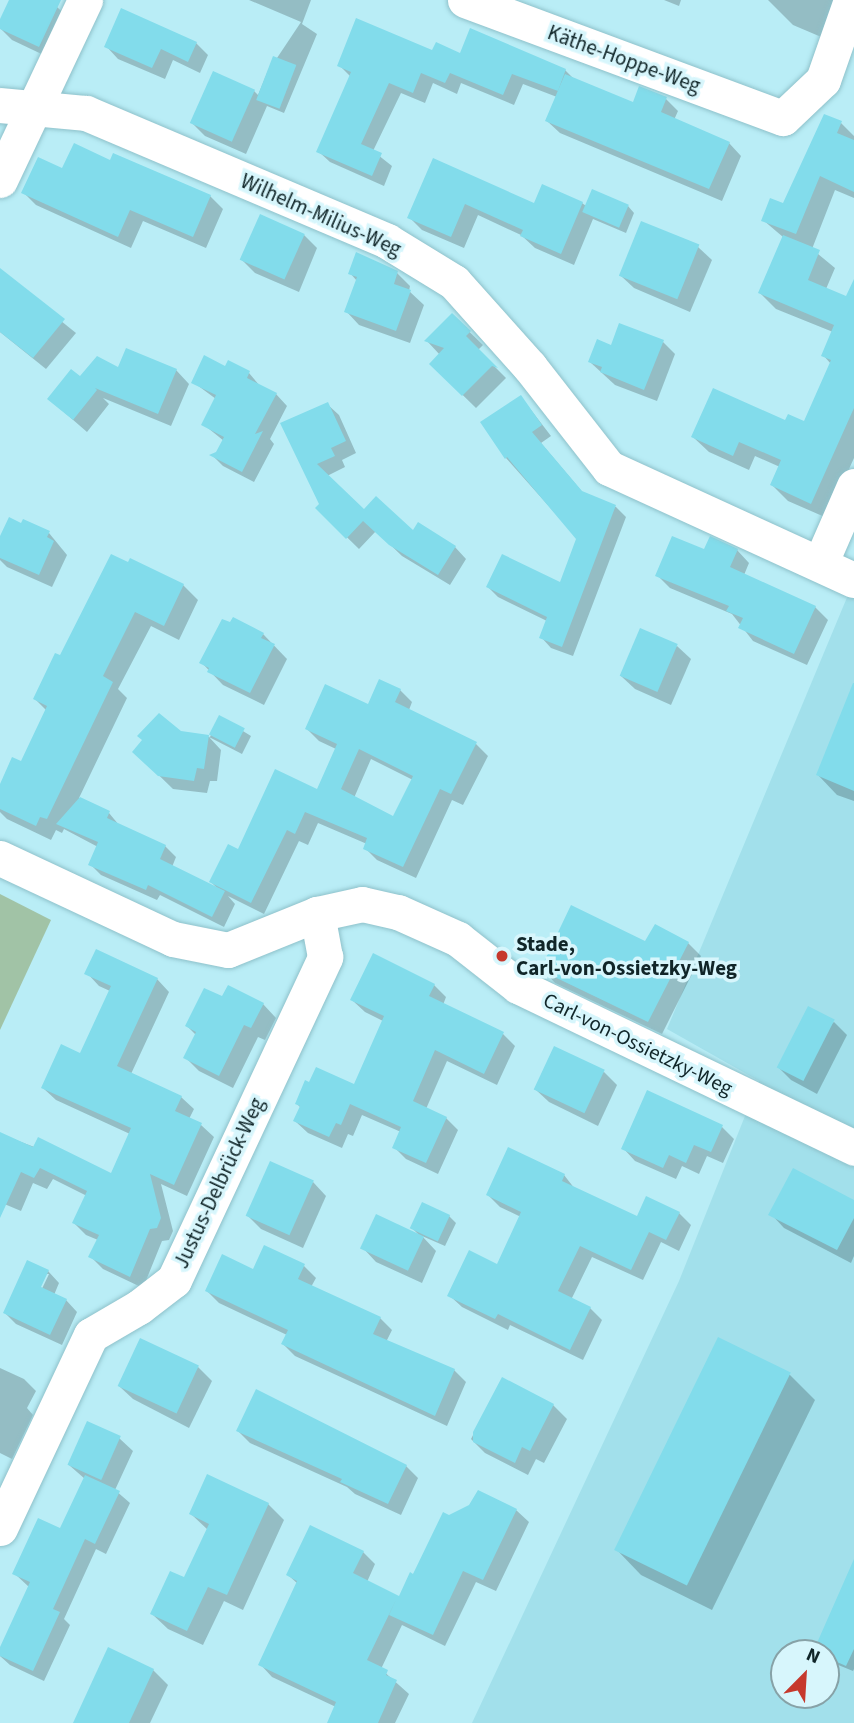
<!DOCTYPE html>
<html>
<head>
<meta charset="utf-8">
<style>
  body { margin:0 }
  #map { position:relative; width:854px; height:1723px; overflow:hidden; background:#b9edf6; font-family:"Source Sans 3",sans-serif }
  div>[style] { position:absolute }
  .built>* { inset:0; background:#a2e0eb }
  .green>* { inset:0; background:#a1c3a6 }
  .shadow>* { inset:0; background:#0003 }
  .building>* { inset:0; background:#82dceb; transform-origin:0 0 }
  .roads { filter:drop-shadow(0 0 2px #8ec1ca) drop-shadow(0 0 2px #8ec1ca) }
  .street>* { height:35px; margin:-17.5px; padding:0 17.5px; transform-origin:17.5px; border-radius:17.5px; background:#fff }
  .dots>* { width:19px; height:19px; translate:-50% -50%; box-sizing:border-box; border:4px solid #d7f6fc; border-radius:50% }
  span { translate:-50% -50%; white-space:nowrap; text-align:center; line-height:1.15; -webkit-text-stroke:7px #d7f6fc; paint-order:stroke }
  .street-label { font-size:21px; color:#102528 }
  .poi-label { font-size:21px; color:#102528; font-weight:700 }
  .left { translate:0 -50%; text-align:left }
  .north { position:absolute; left:770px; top:1639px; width:70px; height:70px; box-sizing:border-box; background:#d7f6fc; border:2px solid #87a2a7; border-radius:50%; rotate:24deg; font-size:19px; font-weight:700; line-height:28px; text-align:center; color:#102528 }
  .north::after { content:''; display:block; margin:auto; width:24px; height:32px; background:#c6392d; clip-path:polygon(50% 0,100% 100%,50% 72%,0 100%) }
</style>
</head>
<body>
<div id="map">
  <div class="built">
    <i style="clip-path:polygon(evenodd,848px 595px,854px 598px,854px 1723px,472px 1723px,679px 1281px,759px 1081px,667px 1029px,848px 595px,784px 1653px,826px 1653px,826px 1695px,784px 1695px,784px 1653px)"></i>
  </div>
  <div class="green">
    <i style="clip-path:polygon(0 894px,51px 920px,0 1030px)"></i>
  </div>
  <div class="shadow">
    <i style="clip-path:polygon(11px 0,43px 0,57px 7px,71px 20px,52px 59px,12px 40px,0 28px)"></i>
    <i style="clip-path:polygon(249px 0,311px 0,302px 24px,317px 34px,284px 113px,267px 106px,246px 154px,205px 136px,192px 123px,254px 91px,258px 95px,267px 73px,301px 22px)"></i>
    <i style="clip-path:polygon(664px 0,681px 0,679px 6px)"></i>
    <i style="clip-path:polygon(768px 0,851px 0,840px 45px,793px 25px)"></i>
    <i style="clip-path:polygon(196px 43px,208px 55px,200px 73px,173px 60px,165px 79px,118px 59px,106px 46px)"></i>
    <i style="clip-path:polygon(433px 52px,565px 70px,576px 81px,634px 105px,666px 99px,678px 111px,674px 120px,729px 143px,741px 156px,722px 201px,560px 133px,547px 121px,557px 97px,523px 84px,514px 105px,461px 83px,457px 94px,433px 83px,425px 103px,401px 93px,373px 151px,392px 166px,384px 186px,330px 162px,318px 151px,351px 77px,339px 65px)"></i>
    <i style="clip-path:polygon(841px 123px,854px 136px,854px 198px,835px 190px,812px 249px,835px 268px,826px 289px,854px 301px,854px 458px,827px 518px,788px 501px,772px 485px,780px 467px,755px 456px,749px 470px,709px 452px,693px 437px,786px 422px,805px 423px,831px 364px,823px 355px,833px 332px,776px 309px,760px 293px,783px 237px,763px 220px,784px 205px)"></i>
    <i style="clip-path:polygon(434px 160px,535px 205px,582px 203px,586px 206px,628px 206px,634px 213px,626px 233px,593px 219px,574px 265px,535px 248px,521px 235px,478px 215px,464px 248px,422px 230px,409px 217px)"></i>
    <i style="clip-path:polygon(111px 162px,210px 196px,223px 209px,206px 248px,143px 221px,131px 248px,36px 205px,23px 192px,63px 170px)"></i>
    <i style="clip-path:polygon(642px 223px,698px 247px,712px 260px,690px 312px,634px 288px,620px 275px)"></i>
    <i style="clip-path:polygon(304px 235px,317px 248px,299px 292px,255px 273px,242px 260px)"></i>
    <i style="clip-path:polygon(0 272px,76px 333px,46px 369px,0 332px)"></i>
    <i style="clip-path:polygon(350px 273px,397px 273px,410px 286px,409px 291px,424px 305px,410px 343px,359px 325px,346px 311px,357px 281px)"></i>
    <i style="clip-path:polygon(452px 315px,483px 345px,478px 350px,506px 378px,476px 408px,431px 364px,440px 355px,427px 341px)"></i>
    <i style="clip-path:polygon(663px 342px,675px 354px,657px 401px,615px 385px,590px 362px,612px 347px)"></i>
    <i style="clip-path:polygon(226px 368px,249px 373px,260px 386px,276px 394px,287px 406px,270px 439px,274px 444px,254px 482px,223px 466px,212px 455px,217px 453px,224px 441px,203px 424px,216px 399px,193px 382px)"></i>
    <i style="clip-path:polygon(118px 369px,176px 370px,189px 384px,171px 426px,103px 398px,109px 404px,87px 432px,49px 399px,81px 379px)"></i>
    <i style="clip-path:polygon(521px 397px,551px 436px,541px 443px,584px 494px,616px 507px,626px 517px,573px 656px,551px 648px,541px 637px,547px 621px,498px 597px,488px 587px,561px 584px,578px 539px,506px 458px)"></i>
    <i style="clip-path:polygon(327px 404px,339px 415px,356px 453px,342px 460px,345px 467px,327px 476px,365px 511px,455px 547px,466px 559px,450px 585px,402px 556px,376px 531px,359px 549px,317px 508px,321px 504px,283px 424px)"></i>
    <i style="clip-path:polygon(49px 533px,67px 555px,52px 587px,7px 567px,0 560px,0 540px)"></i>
    <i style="clip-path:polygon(737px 550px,749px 563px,744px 575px,815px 607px,828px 620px,807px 665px,753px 641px,732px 614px,670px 588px,657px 575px,705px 552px)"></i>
    <i style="clip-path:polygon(evenodd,111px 556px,183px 585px,198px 600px,179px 640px,151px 626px,118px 689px,127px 698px,79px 798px,109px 813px,119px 825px,165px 846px,176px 857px,172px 867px,219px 890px,211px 882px,239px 851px,318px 791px,336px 749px,319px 741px,307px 729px,369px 706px,400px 690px,412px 702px,409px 710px,476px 744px,488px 756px,463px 805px,452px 800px,416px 878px,377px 860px,365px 848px,367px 844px,318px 823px,308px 845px,299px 841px,264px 914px,228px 896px,235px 904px,224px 927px,160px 895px,157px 900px,101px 875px,90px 864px,98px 847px,64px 829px,62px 833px,56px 830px,51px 840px,7px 819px,0 812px,0 788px,22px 764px,47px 711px,35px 699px,61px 658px,111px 556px,371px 759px,413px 780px,394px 819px,354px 798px,371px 759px)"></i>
    <i style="clip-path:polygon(263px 634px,287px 659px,264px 705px,223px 685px,201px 662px)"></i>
    <i style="clip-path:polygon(677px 646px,691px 659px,671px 705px,635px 689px,621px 676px)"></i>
    <i style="clip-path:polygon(854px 713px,854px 801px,837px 795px,818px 775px)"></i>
    <i style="clip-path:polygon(220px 717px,251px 736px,242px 754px,209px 737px,221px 750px,217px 781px,210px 781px,207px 793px,173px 789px,135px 752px,180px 732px,210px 737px)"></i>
    <i style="clip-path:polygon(646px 943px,688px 943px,701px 956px,662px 1034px,555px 983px,542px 969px)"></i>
    <i style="clip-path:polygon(87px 973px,157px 979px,169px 992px,131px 1074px,181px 1097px,194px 1109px,189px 1119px,201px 1125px,214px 1137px,187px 1196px,161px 1184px,173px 1231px,169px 1240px,162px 1241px,143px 1288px,103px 1269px,91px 1257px,98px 1240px,86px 1235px,74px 1223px,87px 1196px,53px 1179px,47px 1189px,33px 1183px,21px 1211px,2px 1203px,0 1208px,0 1134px,111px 1176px,130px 1134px,56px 1100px,43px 1088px,81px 1055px,110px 991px,99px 986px)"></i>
    <i style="clip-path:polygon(434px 985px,446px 997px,443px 1005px,503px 1034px,515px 1046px,497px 1085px,447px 1061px,426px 1109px,446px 1118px,458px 1130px,438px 1174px,406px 1159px,394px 1147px,401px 1132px,362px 1115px,353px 1136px,348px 1134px,342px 1148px,308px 1133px,295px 1121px,301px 1108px,297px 1104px,355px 1087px,383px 1021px,365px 1012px,352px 1000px)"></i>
    <i style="clip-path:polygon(223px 998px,263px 1004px,276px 1018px,265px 1040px,258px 1037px,233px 1088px,199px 1071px,185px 1057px,196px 1035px,187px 1026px)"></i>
    <i style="clip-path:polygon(834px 1022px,847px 1035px,817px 1094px,791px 1080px,778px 1067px)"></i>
    <i style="clip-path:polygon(604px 1072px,617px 1085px,598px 1126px,549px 1102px,535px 1089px)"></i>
    <i style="clip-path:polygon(722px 1127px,734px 1139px,723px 1163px,707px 1156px,699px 1174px,682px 1166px,676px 1179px,635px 1161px,623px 1148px)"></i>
    <i style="clip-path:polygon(564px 1175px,575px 1189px,637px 1218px,679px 1213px,691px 1225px,679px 1251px,661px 1242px,643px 1280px,592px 1257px,571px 1300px,590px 1308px,602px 1320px,583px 1360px,510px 1325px,508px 1330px,462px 1307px,450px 1296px,498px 1266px,521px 1217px,500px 1207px,488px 1195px)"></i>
    <i style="clip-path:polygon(313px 1182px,326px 1196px,303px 1248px,261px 1229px,248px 1216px)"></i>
    <i style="clip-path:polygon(854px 1202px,854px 1256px,851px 1263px,784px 1228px,771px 1214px)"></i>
    <i style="clip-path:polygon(423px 1205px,449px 1216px,456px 1223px,445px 1246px,422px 1236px,436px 1251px,422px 1283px,376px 1262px,363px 1248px,419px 1235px,412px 1228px)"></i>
    <i style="clip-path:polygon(evenodd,28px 1263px,48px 1271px,59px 1283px,54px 1295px,66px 1300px,77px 1312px,62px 1345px,16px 1324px,5px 1313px,28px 1263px,45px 1274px,49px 1274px,39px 1295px,36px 1294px,45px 1274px)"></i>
    <i style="clip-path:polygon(304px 1266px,316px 1278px,311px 1287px,380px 1318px,392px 1330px,386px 1342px,454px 1370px,466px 1382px,447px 1426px,295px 1356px,283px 1344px,287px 1335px,219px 1303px,207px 1291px,254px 1271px)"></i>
    <i style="clip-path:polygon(719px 1340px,790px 1375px,815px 1400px,712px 1610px,641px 1575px,616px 1549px)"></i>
    <i style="clip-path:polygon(198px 1367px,212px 1381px,189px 1428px,133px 1399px,119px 1386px)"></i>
    <i style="clip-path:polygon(0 1368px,24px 1379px,36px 1391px,27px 1408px,33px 1415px,12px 1459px,0 1453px)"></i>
    <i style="clip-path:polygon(502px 1379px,553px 1405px,567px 1419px,544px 1463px,536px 1459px,528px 1475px,485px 1453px,471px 1439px)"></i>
    <i style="clip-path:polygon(238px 1431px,406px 1466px,418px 1478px,401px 1515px,355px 1494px,347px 1487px,250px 1443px)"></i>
    <i style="clip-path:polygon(119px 1438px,133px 1451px,115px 1490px,130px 1503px,106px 1554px,96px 1549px,64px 1619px,70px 1625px,44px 1681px,10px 1665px,0 1656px,29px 1587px,15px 1574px,61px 1531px,85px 1479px,69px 1465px)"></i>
    <i style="clip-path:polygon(268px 1504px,284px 1520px,243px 1610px,224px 1601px,203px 1645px,168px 1629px,152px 1614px,185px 1579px,208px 1530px,191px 1514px)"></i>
    <i style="clip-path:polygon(516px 1510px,529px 1522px,496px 1591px,476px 1582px,445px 1646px,402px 1625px,381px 1669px,409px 1694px,395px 1723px,332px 1723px,336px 1707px,272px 1677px,260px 1664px,298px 1584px,288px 1575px,363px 1552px,375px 1564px,367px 1582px,399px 1598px,448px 1517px)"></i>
    <i style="clip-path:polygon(854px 1563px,854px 1669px,853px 1671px,826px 1660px,826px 1653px,815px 1652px)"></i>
    <i style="clip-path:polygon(153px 1670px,168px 1685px,150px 1723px,75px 1723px)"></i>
  </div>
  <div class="building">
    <i style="clip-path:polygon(9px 0,61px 0,39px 47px,0 29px,0 19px)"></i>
    <i style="clip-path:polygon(121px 8px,197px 42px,188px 62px,161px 49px,152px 68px,104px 47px)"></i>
    <i style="clip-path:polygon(356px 18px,432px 50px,436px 42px,460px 53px,470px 28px,566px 69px,558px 91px,512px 74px,503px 95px,450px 73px,445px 83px,421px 73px,413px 93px,389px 83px,361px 144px,382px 153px,372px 176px,316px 152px,351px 72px,337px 66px)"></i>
    <i style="left:273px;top:56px;width:25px;height:47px;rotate:21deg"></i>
    <i style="left:213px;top:71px;width:46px;height:57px;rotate:24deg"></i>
    <i style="clip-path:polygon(565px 74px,633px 102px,639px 86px,667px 97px,661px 112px,730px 142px,709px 189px,545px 121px)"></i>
    <i style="clip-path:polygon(824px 114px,842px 121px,837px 133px,854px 140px,854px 192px,820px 176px,796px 234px,761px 221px,770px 198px,783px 203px)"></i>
    <i style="clip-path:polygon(74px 143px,110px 160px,113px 153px,211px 195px,193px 237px,130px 210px,118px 237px,21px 193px,38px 157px,62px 168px)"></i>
    <i style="clip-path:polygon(433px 158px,534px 203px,542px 184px,583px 202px,561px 254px,520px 236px,523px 230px,465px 204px,451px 237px,407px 218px)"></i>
    <i style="left:592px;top:189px;width:40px;height:25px;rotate:23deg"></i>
    <i style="left:260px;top:214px;width:49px;height:50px;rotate:24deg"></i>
    <i style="left:641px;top:221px;width:63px;height:59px;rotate:22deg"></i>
    <i style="clip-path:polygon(783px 235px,820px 250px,808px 280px,846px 296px,854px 279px,854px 408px,811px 504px,770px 485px,781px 460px,739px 442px,733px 456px,691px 437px,713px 388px,785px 420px,788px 414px,804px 421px,831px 360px,821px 356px,834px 325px,758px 293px)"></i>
    <i style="clip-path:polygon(356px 252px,398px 271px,394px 284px,411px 290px,396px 331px,344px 312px,357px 277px,348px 274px)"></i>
    <i style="clip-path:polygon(0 268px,65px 319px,33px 358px,0 332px)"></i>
    <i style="clip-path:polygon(452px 313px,471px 331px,466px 336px,498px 368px,492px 366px,462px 396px,429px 364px,444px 348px,424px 341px)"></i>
    <i style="clip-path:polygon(619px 323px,664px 340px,644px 390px,600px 372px,602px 367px,588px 362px,597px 339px,611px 345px)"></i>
    <i style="clip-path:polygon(126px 348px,177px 369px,158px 414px,95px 388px,97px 390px,73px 420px,47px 399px,71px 369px,80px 376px,97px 356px,118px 367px)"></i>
    <i style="clip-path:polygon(204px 355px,225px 366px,228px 360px,250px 371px,247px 378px,277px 393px,255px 434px,263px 431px,242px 472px,209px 455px,216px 452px,224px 437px,201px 425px,216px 395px,191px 383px)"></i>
    <i style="clip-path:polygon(521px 395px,542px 425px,532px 432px,582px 491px,616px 505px,562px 647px,539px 638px,547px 617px,486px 587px,502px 554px,560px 582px,576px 539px,507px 457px,505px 459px,480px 422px)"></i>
    <i style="clip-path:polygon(328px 402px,346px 441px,331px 448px,335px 456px,317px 464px,364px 509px,376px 496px,413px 530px,418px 522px,456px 546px,438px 575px,389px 545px,363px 521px,346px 539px,315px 508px,319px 504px,280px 423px)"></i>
    <i style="clip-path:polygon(9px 517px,21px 523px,23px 519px,50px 531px,47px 537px,54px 541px,39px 575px,0 558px,0 536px)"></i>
    <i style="clip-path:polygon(672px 536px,704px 549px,710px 536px,738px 549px,730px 567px,816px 606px,794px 654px,738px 628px,743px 618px,726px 611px,729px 606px,655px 576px)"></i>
    <i style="clip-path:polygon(111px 554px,128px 562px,130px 558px,184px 584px,164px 626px,135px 612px,103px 676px,113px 682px,47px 819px,40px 817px,36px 826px,0 809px,0 784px,12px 757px,21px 761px,47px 706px,33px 699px,55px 653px,60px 655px)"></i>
    <i style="clip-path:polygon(233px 617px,264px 633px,261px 638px,275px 644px,250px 693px,207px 672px,209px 668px,199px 663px,222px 619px,230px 622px)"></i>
    <i style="left:640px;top:628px;width:41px;height:52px;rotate:23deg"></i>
    <i style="clip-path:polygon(evenodd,379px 679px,401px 689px,395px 702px,477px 742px,451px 794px,440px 789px,403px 867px,363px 849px,367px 838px,305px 812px,295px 834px,287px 830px,251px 903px,209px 882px,228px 844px,238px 849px,275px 769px,317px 789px,337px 744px,305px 729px,325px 684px,368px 704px,379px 679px,359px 749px,413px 776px,393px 816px,341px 789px,359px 749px)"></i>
    <i style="clip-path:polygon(853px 683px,854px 683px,854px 791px,816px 775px)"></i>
    <i style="clip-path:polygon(159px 713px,181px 731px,209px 735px,204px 769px,197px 768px,194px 781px,158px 776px,132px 752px,142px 740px,137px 736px)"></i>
    <i style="left:219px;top:715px;width:29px;height:22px;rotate:27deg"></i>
    <i style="clip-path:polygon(80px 797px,110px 811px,107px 818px,166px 845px,160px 859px,225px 891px,212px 917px,148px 885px,146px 890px,88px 865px,98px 842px,56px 824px)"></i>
    <i style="clip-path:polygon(571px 905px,645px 941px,655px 924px,689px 942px,648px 1022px,540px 970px)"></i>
    <i style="clip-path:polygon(96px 949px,158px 978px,117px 1066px,182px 1096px,175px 1111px,202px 1123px,174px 1185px,150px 1174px,161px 1218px,157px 1228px,150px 1229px,130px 1277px,88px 1257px,99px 1235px,72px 1223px,87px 1191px,40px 1168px,34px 1178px,21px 1172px,0 1218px,0 1132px,33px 1147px,38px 1137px,111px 1173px,131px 1128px,41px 1088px,61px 1044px,80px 1053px,111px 986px,84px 974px)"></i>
    <i style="clip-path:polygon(373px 953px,435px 984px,429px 996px,504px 1032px,484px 1074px,435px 1050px,413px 1101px,447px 1117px,426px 1163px,392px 1148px,401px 1127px,350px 1104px,341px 1125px,336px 1123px,329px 1137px,293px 1121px,300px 1106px,295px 1104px,305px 1080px,309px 1082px,316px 1067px,354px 1084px,384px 1016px,350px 1000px)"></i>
    <i style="clip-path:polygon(228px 985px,264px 1003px,251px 1028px,244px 1025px,219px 1076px,183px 1058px,196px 1032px,185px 1026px,204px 988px,222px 996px)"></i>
    <i style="left:808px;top:1006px;width:30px;height:69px;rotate:27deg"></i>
    <i style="left:554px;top:1046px;width:56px;height:48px;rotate:25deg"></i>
    <i style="clip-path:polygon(647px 1090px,723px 1125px,711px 1152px,694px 1145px,686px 1163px,669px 1155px,663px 1168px,621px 1149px)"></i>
    <i style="clip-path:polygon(508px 1147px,565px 1174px,562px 1181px,637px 1216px,646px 1196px,680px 1212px,666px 1240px,649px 1232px,631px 1270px,580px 1246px,558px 1291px,591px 1307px,570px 1350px,498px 1314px,495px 1319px,447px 1296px,469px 1250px,497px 1264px,521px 1212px,486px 1195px)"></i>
    <i style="left:270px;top:1161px;width:48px;height:60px;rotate:24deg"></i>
    <i style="clip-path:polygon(793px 1168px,854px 1200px,854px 1218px,837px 1250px,768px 1215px)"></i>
    <i style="left:422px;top:1202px;width:31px;height:29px;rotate:25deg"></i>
    <i style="left:376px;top:1214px;width:53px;height:38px;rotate:25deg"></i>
    <i style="clip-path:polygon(264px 1245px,305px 1264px,298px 1279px,381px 1317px,373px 1334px,455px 1369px,435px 1416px,281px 1344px,288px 1330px,205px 1291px,222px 1254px,253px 1269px)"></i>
    <i style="clip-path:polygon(27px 1260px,49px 1270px,41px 1287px,67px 1299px,50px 1335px,3px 1313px)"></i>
    <i style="left:718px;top:1337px;width:81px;height:237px;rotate:26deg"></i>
    <i style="left:140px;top:1338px;width:65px;height:53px;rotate:25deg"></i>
    <i style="clip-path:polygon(502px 1377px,554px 1404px,530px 1451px,522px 1447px,515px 1463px,473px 1442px,473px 1432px)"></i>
    <i style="clip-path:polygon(256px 1389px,407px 1465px,388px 1504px,340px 1482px,342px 1479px,236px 1431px)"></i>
    <i style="left:87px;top:1421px;width:37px;height:48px;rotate:24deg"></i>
    <i style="clip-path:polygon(207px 1474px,269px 1503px,227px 1595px,208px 1587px,187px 1631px,150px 1614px,170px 1571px,184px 1577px,209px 1524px,189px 1514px)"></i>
    <i style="clip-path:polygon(85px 1475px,120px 1491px,95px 1544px,85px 1539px,53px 1609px,60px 1612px,33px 1671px,0 1656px,0 1647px,30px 1582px,12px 1574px,38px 1518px,60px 1528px)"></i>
    <i style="clip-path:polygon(478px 1490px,517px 1509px,483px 1580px,463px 1571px,433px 1635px,389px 1615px,396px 1600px,367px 1660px,388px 1670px,386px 1675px,397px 1680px,378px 1723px,327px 1723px,336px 1702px,258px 1665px,297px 1581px,286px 1575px,310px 1525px,364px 1551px,353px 1573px,399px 1596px,410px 1572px,413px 1574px,443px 1512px,449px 1515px,469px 1505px)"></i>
    <i style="clip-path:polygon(854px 1559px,854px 1649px,846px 1666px,826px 1657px,826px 1653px,813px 1652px)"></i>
    <i style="clip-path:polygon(108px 1647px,154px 1669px,129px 1723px,73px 1723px)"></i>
  </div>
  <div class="roads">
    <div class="street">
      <i style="left:465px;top:0;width:339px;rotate:20.4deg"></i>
      <i style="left:783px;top:118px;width:55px;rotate:-43.5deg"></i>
      <i style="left:823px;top:80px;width:85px;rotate:-70.7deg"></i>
      <i style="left:0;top:105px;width:86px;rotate:5.3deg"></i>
      <i style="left:86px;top:113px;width:327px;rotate:23deg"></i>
      <i style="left:387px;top:241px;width:79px;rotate:31.5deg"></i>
      <i style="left:454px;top:282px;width:114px;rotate:48.2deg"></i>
      <i style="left:530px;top:367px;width:128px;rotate:52deg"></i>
      <i style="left:609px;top:468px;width:269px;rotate:24.6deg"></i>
      <i style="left:0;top:180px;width:199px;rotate:-64.7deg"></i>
      <i style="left:820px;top:564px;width:85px;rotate:-66.4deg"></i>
      <i style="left:0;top:858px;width:191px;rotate:25.1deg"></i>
      <i style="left:173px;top:939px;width:56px;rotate:11.3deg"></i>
      <i style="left:228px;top:950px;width:96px;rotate:-22deg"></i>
      <i style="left:317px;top:914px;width:46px;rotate:-12.5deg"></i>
      <i style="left:362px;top:904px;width:37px;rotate:13deg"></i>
      <i style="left:398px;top:912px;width:66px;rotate:24.2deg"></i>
      <i style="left:458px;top:939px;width:76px;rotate:38.1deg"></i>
      <i style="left:518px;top:986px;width:373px;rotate:25.7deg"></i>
      <i style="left:0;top:1528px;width:213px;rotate:-64.8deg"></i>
      <i style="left:91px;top:1335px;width:56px;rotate:-30.3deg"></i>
      <i style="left:139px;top:1307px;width:44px;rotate:-37.6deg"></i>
      <i style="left:174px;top:1280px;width:357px;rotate:-64.9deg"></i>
      <i style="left:325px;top:957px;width:44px;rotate:-100.5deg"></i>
    </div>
  </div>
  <div class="dots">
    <i style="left:502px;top:956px;background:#c6392d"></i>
  </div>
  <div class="street-label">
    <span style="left:624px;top:59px;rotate:20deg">Käthe-Hoppe-Weg</span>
    <span style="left:321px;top:215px;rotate:24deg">Wilhelm-Milius-Weg</span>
    <span style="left:638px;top:1044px;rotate:26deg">Carl-von-Ossietzky-Weg</span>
    <span style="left:219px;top:1183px;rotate:-65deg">Justus-Delbrück-Weg</span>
  </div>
  <div class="poi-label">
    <span class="left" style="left:516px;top:956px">Stade,<br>Carl-von-Ossietzky-Weg</span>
  </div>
  <div class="north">N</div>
</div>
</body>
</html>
